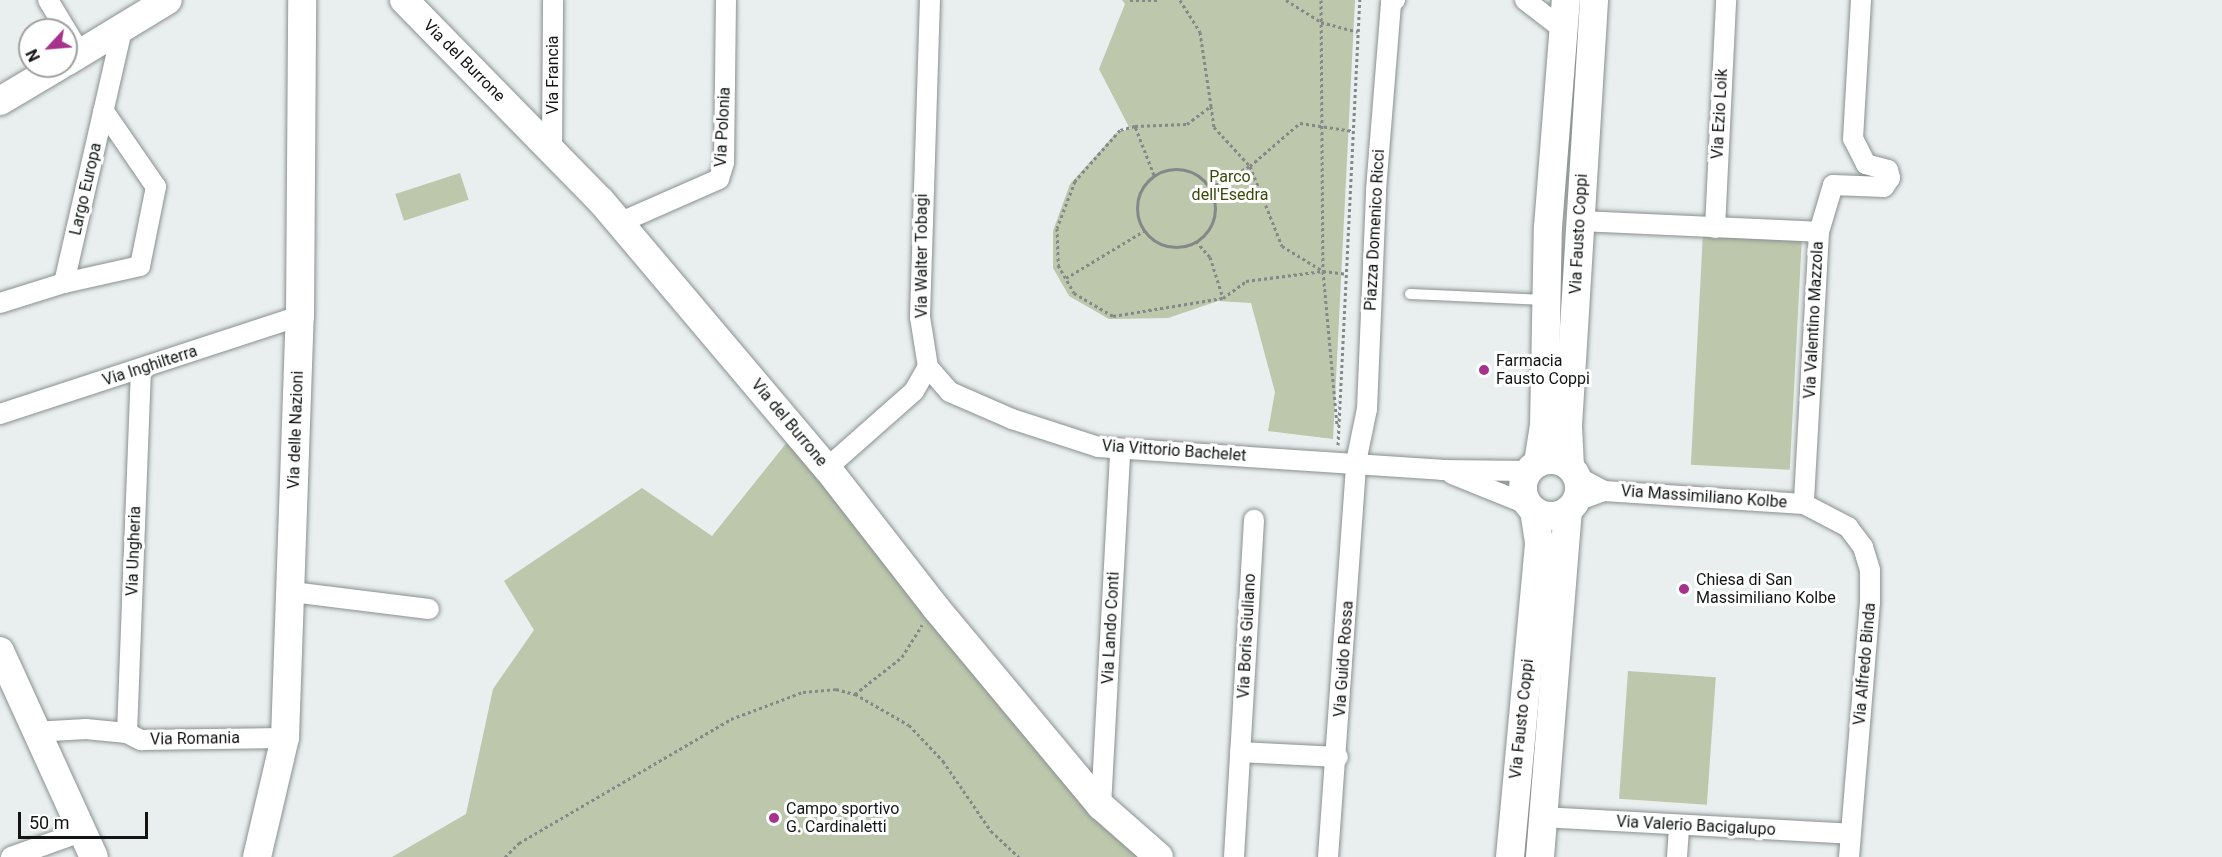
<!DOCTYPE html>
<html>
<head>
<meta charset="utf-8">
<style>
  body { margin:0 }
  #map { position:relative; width:2222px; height:857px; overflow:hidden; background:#e8efee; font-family:Roboto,sans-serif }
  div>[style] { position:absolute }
  .green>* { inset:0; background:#bcc7ac; transform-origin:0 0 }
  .path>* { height:3px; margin-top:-1.5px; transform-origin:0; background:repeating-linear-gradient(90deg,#848888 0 3px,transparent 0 6px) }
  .path>.ring { margin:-1.5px; padding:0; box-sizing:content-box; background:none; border:3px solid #848888; border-radius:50% }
  .roads { filter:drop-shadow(0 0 2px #8a908f) drop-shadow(0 0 2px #8a908f) }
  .lane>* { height:10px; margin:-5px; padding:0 5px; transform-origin:5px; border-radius:5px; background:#fff }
  .street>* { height:20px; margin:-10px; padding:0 10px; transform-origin:10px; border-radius:10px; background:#fff }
  .secondary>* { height:28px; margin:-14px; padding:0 14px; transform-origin:14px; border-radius:14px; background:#fff }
  .secondary>.ring { margin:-14px; padding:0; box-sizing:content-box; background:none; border:28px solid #fff; border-radius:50% }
  .dots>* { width:16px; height:16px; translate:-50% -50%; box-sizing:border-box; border:3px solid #fff; border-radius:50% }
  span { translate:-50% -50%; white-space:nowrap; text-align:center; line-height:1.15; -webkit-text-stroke:6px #fff; paint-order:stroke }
  .street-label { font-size:16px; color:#131515 }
  .park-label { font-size:16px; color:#374a07 }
  .poi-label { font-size:16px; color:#131515 }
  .left { translate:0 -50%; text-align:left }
  .north { position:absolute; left:18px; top:18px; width:60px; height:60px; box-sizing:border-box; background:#fff; border:2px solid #a1a1a1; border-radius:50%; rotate:244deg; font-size:16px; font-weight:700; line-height:24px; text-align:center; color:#131515 }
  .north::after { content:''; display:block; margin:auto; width:21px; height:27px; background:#a6328c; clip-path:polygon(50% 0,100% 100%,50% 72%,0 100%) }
  .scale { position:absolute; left:18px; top:812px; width:130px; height:27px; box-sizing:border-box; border:3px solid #131515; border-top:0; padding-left:8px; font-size:18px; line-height:21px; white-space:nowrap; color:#131515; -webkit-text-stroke:4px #fff; paint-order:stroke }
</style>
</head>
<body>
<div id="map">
  <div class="green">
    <i style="clip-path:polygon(1122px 0,1355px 0,1333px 439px,1268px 431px,1275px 392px,1251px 303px,1218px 301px,1168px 318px,1109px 319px,1069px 296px,1053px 268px,1053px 231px,1070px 184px,1116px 133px,1130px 129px,1099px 69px,1125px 4px)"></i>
    <i style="left:460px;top:173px;width:28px;height:68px;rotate:72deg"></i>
    <i style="left:1703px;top:233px;width:99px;height:232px;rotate:3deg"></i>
    <i style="clip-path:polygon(788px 441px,1145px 857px,392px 857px,466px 814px,493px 689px,534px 630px,504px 581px,642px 488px,712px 536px)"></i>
    <i style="left:1628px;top:671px;width:88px;height:128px;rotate:4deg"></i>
  </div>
  <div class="path">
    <i style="left:1130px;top:0;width:30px"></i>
    <i style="left:1180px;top:0;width:38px;rotate:58deg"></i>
    <i style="left:1200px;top:32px;width:75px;rotate:81.5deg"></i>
    <i style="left:1286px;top:0;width:41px;rotate:32.2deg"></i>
    <i style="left:1321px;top:22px;width:38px;rotate:15deg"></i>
    <i style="left:1321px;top:0;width:271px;rotate:89.6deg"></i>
    <i style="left:1323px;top:271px;width:156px;rotate:84.8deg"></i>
    <i style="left:1135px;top:126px;width:16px;rotate:165deg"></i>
    <i style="left:1120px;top:130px;width:68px;rotate:131.4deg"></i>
    <i style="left:1075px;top:181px;width:50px;rotate:111deg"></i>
    <i style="left:1057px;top:228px;width:37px;rotate:88deg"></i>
    <i style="left:1058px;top:265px;width:32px;rotate:60deg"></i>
    <i style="left:1074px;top:293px;width:45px;rotate:30.5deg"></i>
    <i style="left:1113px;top:316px;width:111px;rotate:-9.3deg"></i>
    <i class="ring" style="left:1137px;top:169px;width:75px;height:75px"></i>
    <i style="left:1154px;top:175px;width:53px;rotate:-111.2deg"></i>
    <i style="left:1135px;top:126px;width:52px;rotate:-2.2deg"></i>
    <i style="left:1187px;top:124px;width:30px;rotate:-37deg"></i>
    <i style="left:1211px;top:106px;width:21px;rotate:82deg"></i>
    <i style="left:1214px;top:127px;width:53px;rotate:47.3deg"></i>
    <i style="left:1250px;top:166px;width:86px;rotate:68.2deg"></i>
    <i style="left:1282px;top:246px;width:48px;rotate:31.4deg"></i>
    <i style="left:1210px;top:188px;width:46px;rotate:-28.8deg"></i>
    <i style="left:1250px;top:166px;width:66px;rotate:-40.7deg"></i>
    <i style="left:1300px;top:123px;width:54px;rotate:8.6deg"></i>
    <i style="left:1196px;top:241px;width:21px;rotate:49deg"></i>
    <i style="left:1210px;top:257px;width:43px;rotate:72.4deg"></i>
    <i style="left:1223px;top:298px;width:29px;rotate:-36deg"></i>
    <i style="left:1246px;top:281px;width:78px;rotate:-7.4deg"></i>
    <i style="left:1323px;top:271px;width:23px;rotate:7deg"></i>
    <i style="left:1066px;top:278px;width:91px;rotate:-31.1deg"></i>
    <i style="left:1338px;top:445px;width:446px;rotate:-87.2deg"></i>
    <i style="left:855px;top:694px;width:62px;rotate:29.9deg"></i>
    <i style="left:909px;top:725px;width:50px;rotate:46.6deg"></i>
    <i style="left:943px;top:761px;width:85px;rotate:55.6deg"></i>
    <i style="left:991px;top:831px;width:38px;rotate:43deg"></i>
    <i style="left:505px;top:857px;width:20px;rotate:-45deg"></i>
    <i style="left:519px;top:843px;width:246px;rotate:-30.3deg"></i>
    <i style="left:731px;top:719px;width:77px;rotate:-20.6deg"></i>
    <i style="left:803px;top:692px;width:33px;rotate:-5deg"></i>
    <i style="left:836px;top:689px;width:20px;rotate:15deg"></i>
    <i style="left:855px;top:694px;width:60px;rotate:-38.2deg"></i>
    <i style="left:902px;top:657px;width:38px;rotate:-58deg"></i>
  </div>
  <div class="roads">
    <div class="lane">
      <i style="left:1410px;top:294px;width:136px;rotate:2.5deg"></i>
    </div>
    <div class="street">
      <i style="left:48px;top:0;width:62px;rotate:58.9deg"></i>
      <i style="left:1525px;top:0;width:49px;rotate:37.6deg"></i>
      <i style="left:552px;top:150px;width:150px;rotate:-89.6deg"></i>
      <i style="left:1579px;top:221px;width:240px;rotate:2.6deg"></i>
      <i style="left:1819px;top:232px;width:272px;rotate:93.2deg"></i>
      <i style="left:619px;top:223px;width:109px;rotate:-23.7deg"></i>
      <i style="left:719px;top:179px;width:17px;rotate:-73deg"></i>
      <i style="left:724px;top:163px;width:163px;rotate:-89.3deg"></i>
      <i style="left:1715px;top:228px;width:228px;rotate:-87.2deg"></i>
      <i style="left:1819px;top:232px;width:49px;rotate:-73.4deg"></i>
      <i style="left:1833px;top:185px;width:51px;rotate:2.2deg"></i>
      <i style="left:1884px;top:187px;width:11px;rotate:-56deg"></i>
      <i style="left:1890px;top:178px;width:8px;rotate:-104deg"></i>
      <i style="left:1888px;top:170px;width:23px;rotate:-165deg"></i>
      <i style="left:1866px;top:164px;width:28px;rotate:-117deg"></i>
      <i style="left:1853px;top:139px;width:139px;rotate:-86.7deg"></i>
      <i style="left:64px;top:283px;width:78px;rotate:-12.6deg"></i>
      <i style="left:140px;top:266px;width:81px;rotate:-78.6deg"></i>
      <i style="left:156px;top:187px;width:93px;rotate:-124.5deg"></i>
      <i style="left:0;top:303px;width:67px;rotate:-17.4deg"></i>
      <i style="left:64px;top:283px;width:261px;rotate:-77.1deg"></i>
      <i style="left:928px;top:367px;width:33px;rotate:49deg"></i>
      <i style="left:950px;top:392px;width:68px;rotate:23.5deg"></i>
      <i style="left:1012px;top:419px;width:90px;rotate:18deg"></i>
      <i style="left:1098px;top:447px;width:344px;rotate:3.8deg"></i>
      <i style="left:1441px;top:470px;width:88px;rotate:0.7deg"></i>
      <i style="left:0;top:414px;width:316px;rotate:-18.1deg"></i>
      <i style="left:827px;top:468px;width:116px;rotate:-41.5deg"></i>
      <i style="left:914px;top:391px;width:28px;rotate:-60deg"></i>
      <i style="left:928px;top:367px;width:51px;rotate:-99.1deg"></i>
      <i style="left:920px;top:317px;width:317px;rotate:-88.2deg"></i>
      <i style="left:1452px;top:474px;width:83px;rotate:21.9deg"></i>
      <i style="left:1576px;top:476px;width:32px;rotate:28deg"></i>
      <i style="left:1576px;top:501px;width:30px;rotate:-20deg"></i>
      <i style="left:1604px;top:491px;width:200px;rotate:3.7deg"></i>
      <i style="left:1804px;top:504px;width:50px;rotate:27.6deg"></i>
      <i style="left:1848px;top:527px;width:25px;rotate:53deg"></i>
      <i style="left:1863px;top:547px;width:24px;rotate:73deg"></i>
      <i style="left:1870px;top:570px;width:32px;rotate:90deg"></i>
      <i style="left:1870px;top:602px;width:256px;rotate:94.7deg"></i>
      <i style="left:292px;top:592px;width:138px;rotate:7.1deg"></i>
      <i style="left:34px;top:732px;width:52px;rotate:-3.3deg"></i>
      <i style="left:86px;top:729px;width:41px;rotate:5.6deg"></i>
      <i style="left:127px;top:733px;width:16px;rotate:27deg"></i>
      <i style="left:141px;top:740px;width:144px;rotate:-0.8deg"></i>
      <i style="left:127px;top:733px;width:364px;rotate:-87.8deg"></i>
      <i style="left:1240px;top:752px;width:98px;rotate:2.9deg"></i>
      <i style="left:1101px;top:806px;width:356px;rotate:-86.9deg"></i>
      <i style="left:1542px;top:817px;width:309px;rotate:3.1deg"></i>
      <i style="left:11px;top:857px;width:74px;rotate:-19.7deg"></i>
      <i style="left:1234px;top:857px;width:338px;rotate:-86.6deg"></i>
      <i style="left:1328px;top:857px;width:396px;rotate:-85.9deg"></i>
      <i style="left:1356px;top:462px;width:54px;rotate:-78.3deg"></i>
      <i style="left:1367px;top:409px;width:219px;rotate:-87.6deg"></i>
      <i style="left:1376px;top:190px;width:188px;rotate:-85.4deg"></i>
      <i style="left:1391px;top:3px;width:5px;rotate:-37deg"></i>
      <i style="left:1677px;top:857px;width:32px;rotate:-86deg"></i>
    </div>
    <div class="secondary">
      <i style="left:404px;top:0;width:281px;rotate:45.6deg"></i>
      <i style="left:601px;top:201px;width:350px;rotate:49.8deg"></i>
      <i style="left:827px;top:468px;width:177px;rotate:52.1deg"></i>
      <i style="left:936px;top:608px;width:258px;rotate:50.2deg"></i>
      <i style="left:1101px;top:806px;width:77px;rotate:41.3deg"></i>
      <i style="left:66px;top:62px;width:119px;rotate:-31.3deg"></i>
      <i style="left:0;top:101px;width:69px;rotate:-30.7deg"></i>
      <i class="ring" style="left:1523px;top:460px;width:28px;height:28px"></i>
      <i style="left:1538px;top:463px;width:36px;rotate:-81deg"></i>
      <i style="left:1544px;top:427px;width:200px;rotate:-88.9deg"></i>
      <i style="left:1548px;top:227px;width:228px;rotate:-85.5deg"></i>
      <i style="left:1570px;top:467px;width:41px;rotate:-92.8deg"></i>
      <i style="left:1568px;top:426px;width:427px;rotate:-86.5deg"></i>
      <i style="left:0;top:651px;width:226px;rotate:65.5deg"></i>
      <i style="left:257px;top:857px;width:122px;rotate:-76.8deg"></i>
      <i style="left:285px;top:738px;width:422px;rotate:-88deg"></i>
      <i style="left:300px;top:316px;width:316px;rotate:-89.6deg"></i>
      <i style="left:1510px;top:857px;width:316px;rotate:-84.7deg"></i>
      <i style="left:1539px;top:542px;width:32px;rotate:-99deg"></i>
      <i style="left:1540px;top:857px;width:348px;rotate:-85.4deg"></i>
    </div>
  </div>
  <div class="dots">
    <i style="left:1484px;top:370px;background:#a6328c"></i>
    <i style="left:1684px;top:589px;background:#a6328c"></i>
    <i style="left:774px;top:818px;background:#a6328c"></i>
  </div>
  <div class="street-label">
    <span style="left:464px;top:61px;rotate:45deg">Via del Burrone</span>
    <span style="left:553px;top:75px;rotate:-90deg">Via Francia</span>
    <span style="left:1720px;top:114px;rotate:-87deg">Via Ezio Loik</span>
    <span style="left:723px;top:127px;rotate:-87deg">Via Polonia</span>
    <span style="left:86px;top:189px;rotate:-77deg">Largo Europa</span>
    <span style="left:1375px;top:230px;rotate:-87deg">Piazza Domenico Ricci</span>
    <span style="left:1579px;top:234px;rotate:-87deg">Via Fausto Coppi</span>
    <span style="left:922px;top:256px;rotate:-90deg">Via Walter Tobagi</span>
    <span style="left:1814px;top:320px;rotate:-87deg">Via Valentino Mazzola</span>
    <span style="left:150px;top:366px;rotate:-18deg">Via Inghilterra</span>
    <span style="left:789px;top:423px;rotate:50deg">Via del Burrone</span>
    <span style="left:296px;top:430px;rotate:-88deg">Via delle Nazioni</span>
    <span style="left:1174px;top:451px;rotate:4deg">Via Vittorio Bachelet</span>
    <span style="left:1704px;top:497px;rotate:4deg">Via Massimiliano Kolbe</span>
    <span style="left:134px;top:551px;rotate:-88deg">Via Ungheria</span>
    <span style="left:1111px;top:628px;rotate:-87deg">Via Lando Conti</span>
    <span style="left:1247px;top:636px;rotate:-87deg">Via Boris Giuliano</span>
    <span style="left:1344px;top:659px;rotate:-86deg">Via Guido Rossa</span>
    <span style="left:1865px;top:664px;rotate:-85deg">Via Alfredo Binda</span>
    <span style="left:1522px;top:719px;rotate:-84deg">Via Fausto Coppi</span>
    <span style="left:195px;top:739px;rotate:-1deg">Via Romania</span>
    <span style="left:1696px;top:826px;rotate:3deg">Via Valerio Bacigalupo</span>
  </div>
  <div class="park-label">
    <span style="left:1230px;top:186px">Parco<br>dell'Esedra</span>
  </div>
  <div class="poi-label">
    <span class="left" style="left:1496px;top:370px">Farmacia<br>Fausto Coppi</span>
    <span class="left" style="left:1696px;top:589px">Chiesa di San<br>Massimiliano Kolbe</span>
    <span class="left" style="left:786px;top:818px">Campo sportivo<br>G. Cardinaletti</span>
  </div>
  <div class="north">N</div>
  <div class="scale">50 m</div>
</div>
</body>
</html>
